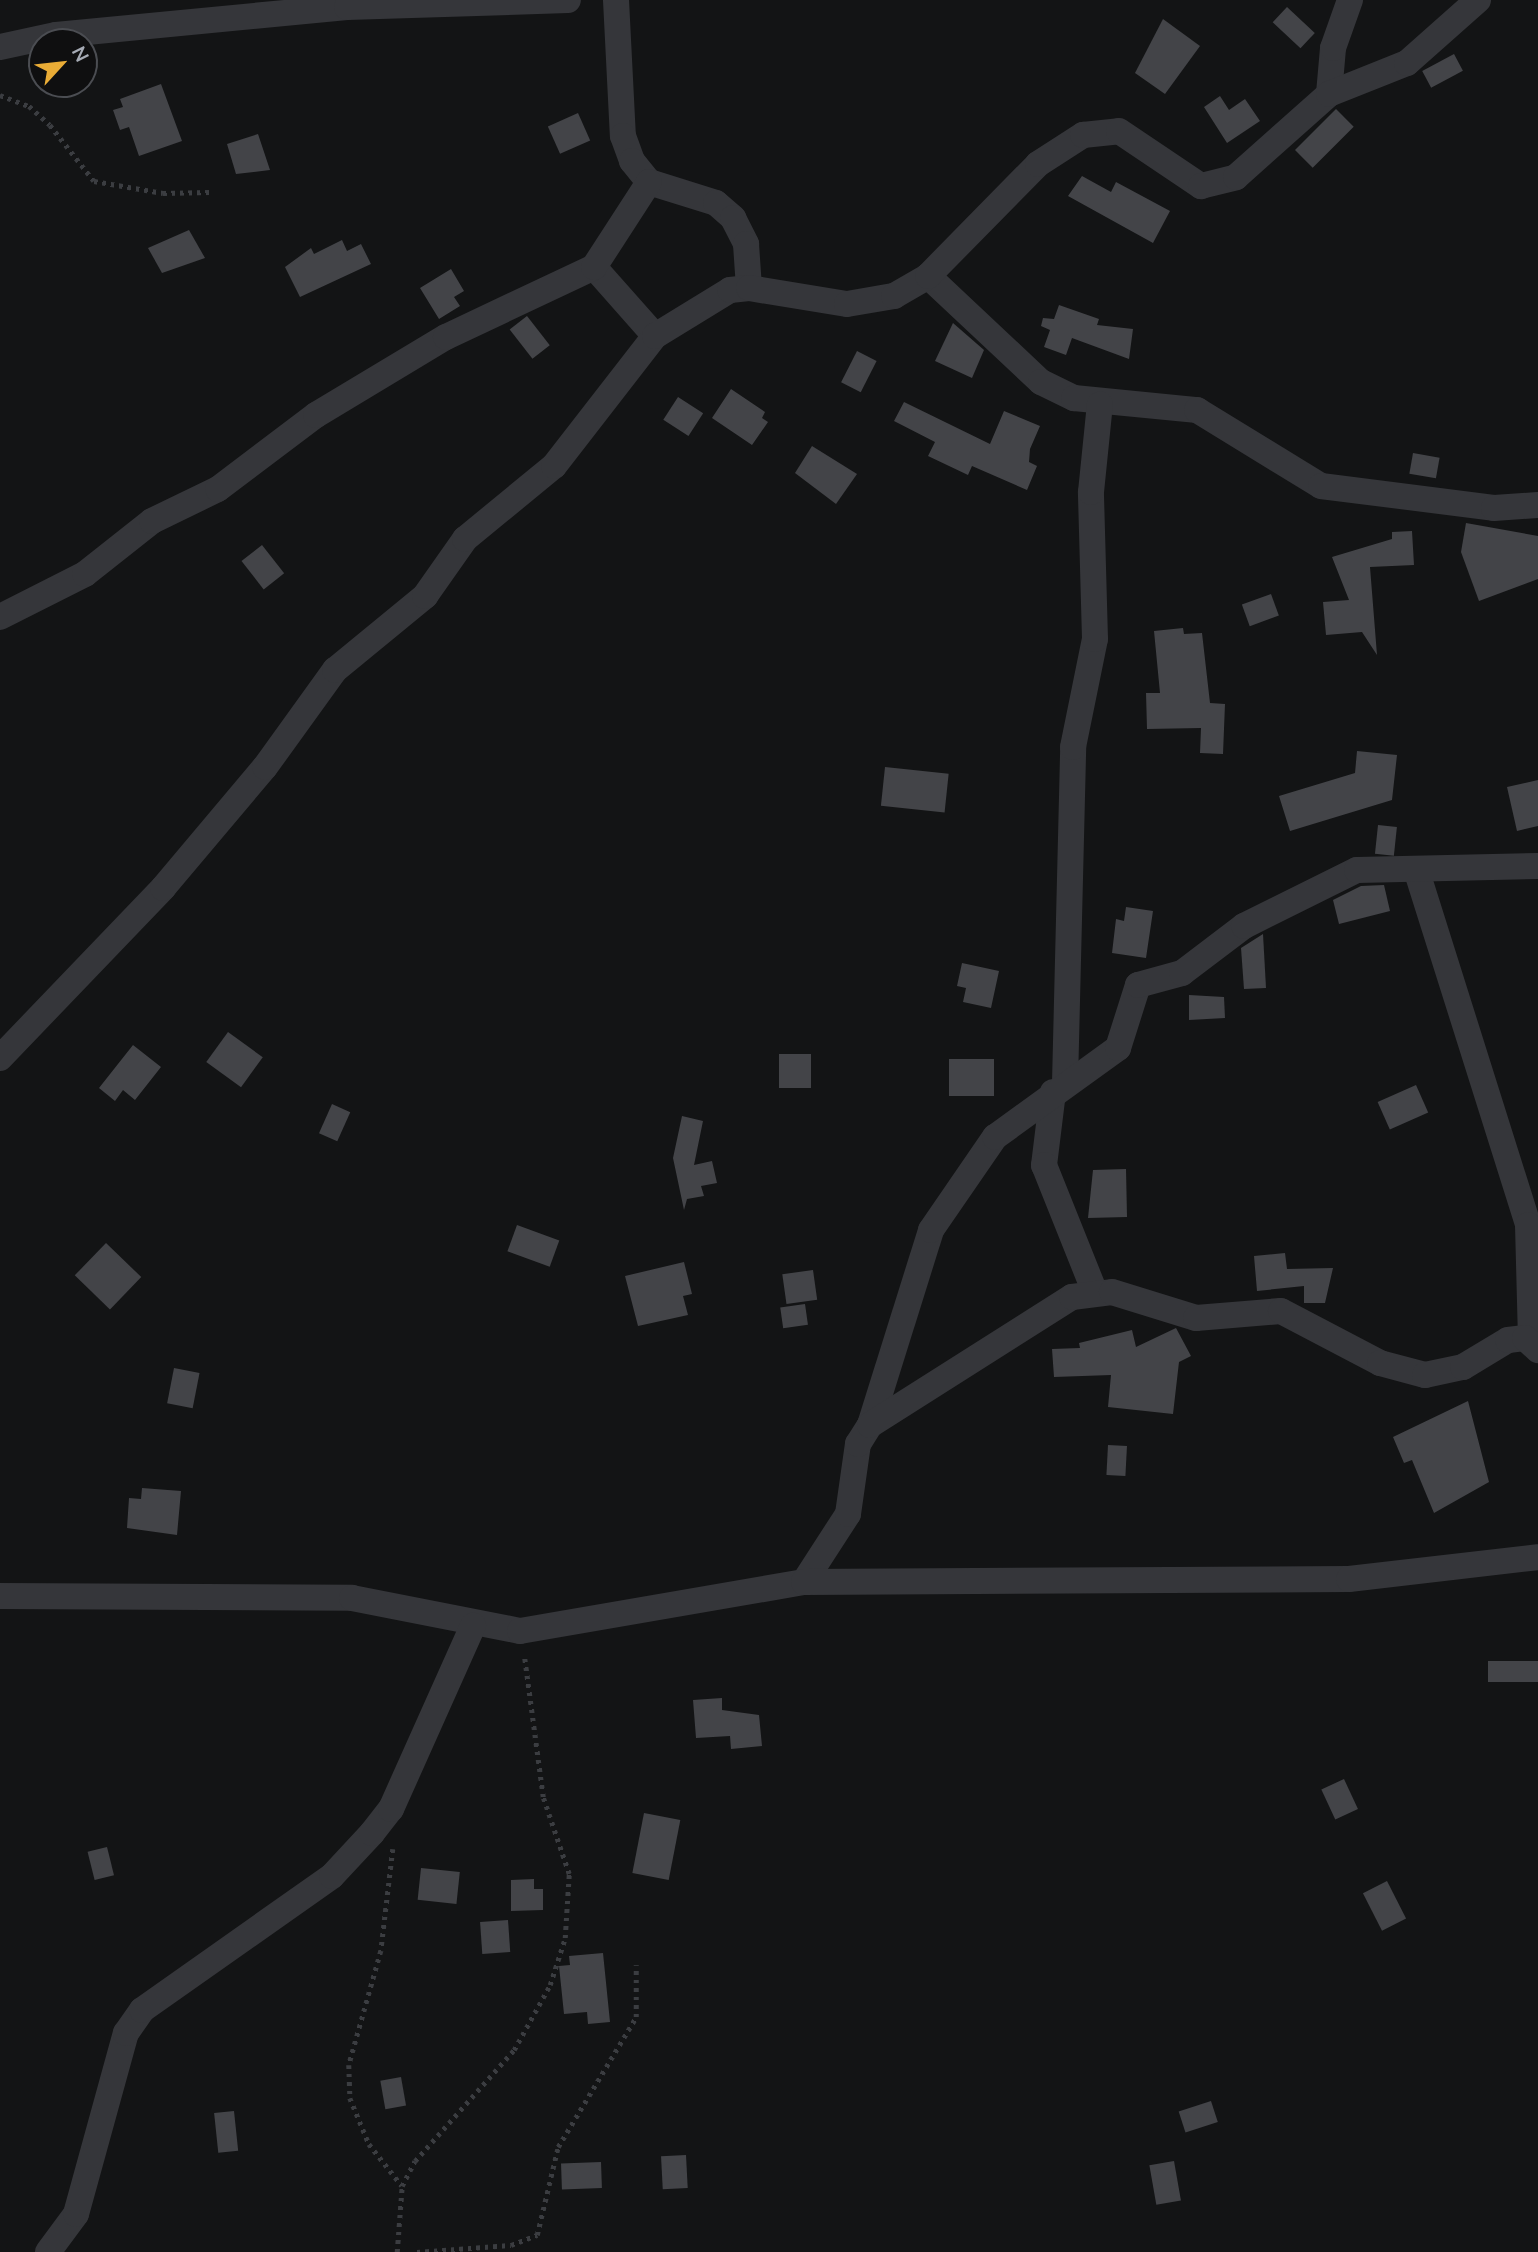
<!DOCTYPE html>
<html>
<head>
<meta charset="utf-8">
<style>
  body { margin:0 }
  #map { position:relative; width:1538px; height:2252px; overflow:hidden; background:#131415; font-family:"Nunito Sans",sans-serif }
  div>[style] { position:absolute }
  .building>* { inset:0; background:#434448; transform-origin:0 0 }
  .path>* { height:4.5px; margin-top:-2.25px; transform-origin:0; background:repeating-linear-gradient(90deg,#3b3d41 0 3.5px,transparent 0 8.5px) }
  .street>* { height:26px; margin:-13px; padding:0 13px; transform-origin:13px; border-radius:13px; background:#35363a }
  span { translate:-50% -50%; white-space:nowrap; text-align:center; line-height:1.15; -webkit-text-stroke:5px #0f0f10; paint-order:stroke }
  .north { position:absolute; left:28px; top:28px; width:70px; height:70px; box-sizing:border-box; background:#0f0f10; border:2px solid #4b4d52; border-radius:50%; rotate:63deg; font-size:19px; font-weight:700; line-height:28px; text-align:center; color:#a6abb5 }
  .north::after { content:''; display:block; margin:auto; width:24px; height:32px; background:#eaac36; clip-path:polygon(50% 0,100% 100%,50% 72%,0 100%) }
</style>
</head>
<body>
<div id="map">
  <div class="building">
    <i style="left:1287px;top:7px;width:38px;height:21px;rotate:43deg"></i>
    <i style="clip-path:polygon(1163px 19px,1200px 46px,1165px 94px,1135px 73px)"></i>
    <i style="left:1454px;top:54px;width:19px;height:36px;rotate:62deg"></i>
    <i style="clip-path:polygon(161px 84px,182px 141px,139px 156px,129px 127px,120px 130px,113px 110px,123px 107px,120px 99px)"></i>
    <i style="clip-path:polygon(1220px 96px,1229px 110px,1245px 99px,1260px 121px,1227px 143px,1204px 107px)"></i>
    <i style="left:1336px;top:109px;width:25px;height:58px;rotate:45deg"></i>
    <i style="left:578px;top:113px;width:30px;height:33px;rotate:66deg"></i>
    <i style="clip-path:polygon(258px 134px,270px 170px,236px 174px,227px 144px)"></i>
    <i style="clip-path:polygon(1082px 176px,1111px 192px,1116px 182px,1170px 211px,1153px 243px,1068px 196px)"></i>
    <i style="clip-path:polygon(189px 230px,205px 258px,162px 273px,148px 248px)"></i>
    <i style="clip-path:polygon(342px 240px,347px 251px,361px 244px,371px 264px,300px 297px,285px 267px,311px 248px,314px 254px)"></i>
    <i style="clip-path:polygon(451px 269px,464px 291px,454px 297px,460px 306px,439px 319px,420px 288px)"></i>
    <i style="clip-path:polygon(1059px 305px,1099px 319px,1097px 325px,1133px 329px,1129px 359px,1072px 338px,1066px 355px,1044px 347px,1050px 330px,1041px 326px,1043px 318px,1054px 319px)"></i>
    <i style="left:527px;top:316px;width:37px;height:22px;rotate:52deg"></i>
    <i style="clip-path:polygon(953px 323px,984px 350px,972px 378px,935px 361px)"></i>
    <i style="left:857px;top:351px;width:22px;height:35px;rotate:27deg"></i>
    <i style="clip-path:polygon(731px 389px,765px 412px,762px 418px,768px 422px,752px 445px,712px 418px)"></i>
    <i style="left:678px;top:397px;width:30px;height:27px;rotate:33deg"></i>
    <i style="clip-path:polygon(904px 402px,990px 444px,1004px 411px,1040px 426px,1030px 449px,1029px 462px,1037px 466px,1027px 490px,972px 466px,968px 475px,928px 456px,935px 442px,894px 421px)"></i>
    <i style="clip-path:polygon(812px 446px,857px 474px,836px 504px,795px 473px)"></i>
    <i style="left:1413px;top:453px;width:27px;height:21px;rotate:10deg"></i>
    <i style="clip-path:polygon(1466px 523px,1538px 536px,1538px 579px,1479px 601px,1461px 552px)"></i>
    <i style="clip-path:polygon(1412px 531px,1414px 565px,1370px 567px,1377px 655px,1362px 632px,1326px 635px,1323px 602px,1349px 600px,1332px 557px,1392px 539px,1392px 532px)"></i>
    <i style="left:262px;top:545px;width:36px;height:26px;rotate:52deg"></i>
    <i style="left:1271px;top:594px;width:23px;height:31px;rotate:70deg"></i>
    <i style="clip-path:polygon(1183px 628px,1184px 634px,1202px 633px,1210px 703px,1225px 704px,1223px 754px,1200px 753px,1201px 728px,1147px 729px,1146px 693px,1160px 693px,1154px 631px)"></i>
    <i style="clip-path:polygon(1357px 751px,1397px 755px,1392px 800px,1290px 831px,1279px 796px,1355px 773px)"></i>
    <i style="left:885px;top:767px;width:64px;height:39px;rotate:6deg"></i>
    <i style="clip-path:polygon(1538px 780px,1538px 826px,1517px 831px,1507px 787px)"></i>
    <i style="left:1378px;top:825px;width:19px;height:29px;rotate:6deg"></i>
    <i style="clip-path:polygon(1384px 885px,1390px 911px,1339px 924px,1333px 900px,1361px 886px)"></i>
    <i style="clip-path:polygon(1126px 907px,1153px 911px,1146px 958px,1112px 953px,1116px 919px,1124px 921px)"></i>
    <i style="clip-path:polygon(1263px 934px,1266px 988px,1244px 989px,1241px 948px)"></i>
    <i style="clip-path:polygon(962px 963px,999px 971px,991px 1008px,963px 1002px,966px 988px,957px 986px)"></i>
    <i style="clip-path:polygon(1189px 995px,1224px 997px,1225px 1018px,1189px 1020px)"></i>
    <i style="left:228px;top:1032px;width:43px;height:37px;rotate:36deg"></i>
    <i style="clip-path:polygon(133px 1045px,161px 1067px,135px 1100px,123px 1090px,115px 1101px,99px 1088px)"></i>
    <i style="left:779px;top:1054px;width:32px;height:34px"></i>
    <i style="left:994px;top:1059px;width:37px;height:45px;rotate:90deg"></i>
    <i style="left:1416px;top:1085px;width:30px;height:42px;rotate:66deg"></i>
    <i style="left:332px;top:1104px;width:20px;height:32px;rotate:24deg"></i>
    <i style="clip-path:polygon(682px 1116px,703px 1121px,694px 1165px,712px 1161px,717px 1183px,701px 1186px,704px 1196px,687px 1199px,684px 1210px,673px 1158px)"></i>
    <i style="clip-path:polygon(1126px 1169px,1127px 1217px,1088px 1218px,1093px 1170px)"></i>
    <i style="left:517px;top:1225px;width:45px;height:28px;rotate:20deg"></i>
    <i style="left:106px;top:1243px;width:49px;height:45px;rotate:44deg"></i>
    <i style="clip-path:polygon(1285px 1253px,1287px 1269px,1333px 1268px,1325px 1303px,1304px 1303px,1304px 1286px,1257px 1291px,1254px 1256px)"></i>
    <i style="clip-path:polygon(684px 1262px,692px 1294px,683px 1296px,688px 1315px,638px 1326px,625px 1276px)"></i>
    <i style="left:813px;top:1270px;width:30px;height:31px;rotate:82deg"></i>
    <i style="left:805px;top:1304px;width:21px;height:25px;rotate:82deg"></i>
    <i style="clip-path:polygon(1176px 1328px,1191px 1356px,1179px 1362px,1173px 1414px,1108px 1407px,1111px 1375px,1054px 1377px,1052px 1349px,1080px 1348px,1079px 1343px,1132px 1330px,1136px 1347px)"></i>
    <i style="left:174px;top:1368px;width:26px;height:36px;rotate:11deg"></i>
    <i style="clip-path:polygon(1468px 1401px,1489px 1482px,1434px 1513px,1412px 1460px,1404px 1463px,1393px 1437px)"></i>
    <i style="left:1108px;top:1445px;width:19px;height:30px;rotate:3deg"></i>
    <i style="clip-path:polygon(142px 1488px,181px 1491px,177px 1535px,127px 1528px,129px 1498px,141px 1499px)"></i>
    <i style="left:1538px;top:1661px;width:21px;height:50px;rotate:90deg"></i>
    <i style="clip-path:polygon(722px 1698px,722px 1710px,759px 1715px,762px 1746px,731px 1749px,730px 1736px,696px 1738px,693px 1700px)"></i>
    <i style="left:1344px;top:1779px;width:33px;height:25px;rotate:65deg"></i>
    <i style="left:644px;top:1813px;width:37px;height:61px;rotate:11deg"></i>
    <i style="left:107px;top:1847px;width:29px;height:20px;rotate:76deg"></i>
    <i style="left:421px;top:1868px;width:39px;height:32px;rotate:6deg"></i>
    <i style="clip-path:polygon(534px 1879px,534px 1889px,543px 1889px,543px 1910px,511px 1911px,511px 1880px)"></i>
    <i style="left:1387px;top:1881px;width:42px;height:27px;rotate:63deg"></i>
    <i style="left:508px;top:1920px;width:32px;height:28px;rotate:86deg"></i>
    <i style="clip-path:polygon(603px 1953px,610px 2022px,588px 2024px,587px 2012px,564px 2014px,559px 1966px,570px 1965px,569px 1956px)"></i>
    <i style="left:401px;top:2077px;width:29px;height:21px;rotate:80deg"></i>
    <i style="left:1211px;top:2101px;width:22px;height:34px;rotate:72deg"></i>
    <i style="left:234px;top:2111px;width:40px;height:20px;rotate:84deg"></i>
    <i style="left:686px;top:2155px;width:33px;height:25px;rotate:87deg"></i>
    <i style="left:1174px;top:2161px;width:40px;height:25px;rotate:80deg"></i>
    <i style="left:601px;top:2162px;width:26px;height:40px;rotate:88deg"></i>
  </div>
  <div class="path">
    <i style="left:0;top:95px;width:31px;rotate:21deg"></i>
    <i style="left:29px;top:106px;width:28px;rotate:42deg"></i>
    <i style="left:50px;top:125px;width:71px;rotate:51.8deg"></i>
    <i style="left:94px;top:181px;width:70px;rotate:9.9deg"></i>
    <i style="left:163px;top:193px;width:47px;rotate:-1.2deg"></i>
    <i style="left:393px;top:1849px;width:103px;rotate:96.7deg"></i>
    <i style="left:381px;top:1951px;width:118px;rotate:105.7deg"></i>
    <i style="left:349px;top:2065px;width:33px;rotate:88deg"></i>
    <i style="left:350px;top:2098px;width:50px;rotate:67.6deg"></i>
    <i style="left:369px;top:2144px;width:53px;rotate:51.8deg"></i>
    <i style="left:397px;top:2252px;width:66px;rotate:-85.7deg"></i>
    <i style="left:402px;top:2186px;width:28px;rotate:-63deg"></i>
    <i style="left:415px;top:2161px;width:149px;rotate:-48.3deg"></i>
    <i style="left:514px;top:2050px;width:74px;rotate:-61deg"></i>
    <i style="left:550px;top:1985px;width:49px;rotate:-72.3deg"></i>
    <i style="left:565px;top:1938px;width:64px;rotate:-86.4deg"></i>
    <i style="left:569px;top:1874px;width:81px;rotate:-108.7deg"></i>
    <i style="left:543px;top:1797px;width:143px;rotate:-97.6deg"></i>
    <i style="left:417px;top:2252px;width:94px;rotate:-4.3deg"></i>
    <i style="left:511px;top:2245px;width:28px;rotate:-21deg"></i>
    <i style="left:537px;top:2235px;width:90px;rotate:-76.6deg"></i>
    <i style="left:558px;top:2147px;width:152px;rotate:-59deg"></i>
    <i style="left:636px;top:2017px;width:52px;rotate:-90deg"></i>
  </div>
  <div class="street">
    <i style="left:616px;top:0;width:136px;rotate:87.1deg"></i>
    <i style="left:623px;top:136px;width:27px;rotate:70deg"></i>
    <i style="left:632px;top:161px;width:27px;rotate:51deg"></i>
    <i style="left:649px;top:182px;width:70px;rotate:17.4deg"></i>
    <i style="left:716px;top:203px;width:23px;rotate:41deg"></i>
    <i style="left:733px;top:218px;width:29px;rotate:63deg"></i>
    <i style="left:746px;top:244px;width:44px;rotate:86.1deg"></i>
    <i style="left:0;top:47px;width:57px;rotate:-12.1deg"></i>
    <i style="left:56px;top:35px;width:292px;rotate:-5.5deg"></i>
    <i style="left:347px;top:7px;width:221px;rotate:-1.8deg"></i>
    <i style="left:1329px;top:94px;width:46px;rotate:-85deg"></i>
    <i style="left:1333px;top:48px;width:51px;rotate:-70.5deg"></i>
    <i style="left:594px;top:267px;width:92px;rotate:48.5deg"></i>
    <i style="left:928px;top:276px;width:155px;rotate:43.2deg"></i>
    <i style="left:1041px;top:382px;width:37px;rotate:26deg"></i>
    <i style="left:1074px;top:398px;width:124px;rotate:5.6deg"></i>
    <i style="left:1197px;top:410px;width:145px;rotate:31.5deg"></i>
    <i style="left:1321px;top:486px;width:174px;rotate:7.2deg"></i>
    <i style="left:1494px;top:508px;width:44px;rotate:-3.9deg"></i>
    <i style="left:0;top:617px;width:95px;rotate:-26.8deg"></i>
    <i style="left:85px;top:574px;width:85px;rotate:-38.3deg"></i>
    <i style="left:152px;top:521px;width:73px;rotate:-25.9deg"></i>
    <i style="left:218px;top:489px;width:123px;rotate:-37.1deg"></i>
    <i style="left:316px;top:415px;width:152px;rotate:-31deg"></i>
    <i style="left:446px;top:337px;width:164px;rotate:-25.3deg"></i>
    <i style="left:594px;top:267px;width:101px;rotate:-57.1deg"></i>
    <i style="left:1416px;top:869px;width:373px;rotate:72.5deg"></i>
    <i style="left:1528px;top:1225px;width:115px;rotate:88.5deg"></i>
    <i style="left:0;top:1058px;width:236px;rotate:-46.2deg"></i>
    <i style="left:163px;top:888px;width:158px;rotate:-49.9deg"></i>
    <i style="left:265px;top:767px;width:120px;rotate:-54.2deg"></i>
    <i style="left:335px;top:670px;width:117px;rotate:-39.4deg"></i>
    <i style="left:425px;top:596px;width:70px;rotate:-54.9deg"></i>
    <i style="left:465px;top:539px;width:115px;rotate:-39.4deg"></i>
    <i style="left:554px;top:466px;width:165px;rotate:-52.2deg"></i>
    <i style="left:655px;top:336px;width:88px;rotate:-31.5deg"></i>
    <i style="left:730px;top:290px;width:19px;rotate:-6deg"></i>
    <i style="left:749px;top:288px;width:99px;rotate:9.3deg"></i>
    <i style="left:847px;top:304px;width:48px;rotate:-9.7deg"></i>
    <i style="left:894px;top:296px;width:39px;rotate:-30deg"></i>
    <i style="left:928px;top:276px;width:157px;rotate:-45.5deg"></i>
    <i style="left:1038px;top:164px;width:54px;rotate:-32.8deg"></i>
    <i style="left:1083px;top:135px;width:36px;rotate:-6deg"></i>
    <i style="left:1119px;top:131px;width:99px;rotate:33.9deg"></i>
    <i style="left:1201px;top:186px;width:36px;rotate:-14deg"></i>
    <i style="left:1236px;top:177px;width:125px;rotate:-41.7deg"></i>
    <i style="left:1329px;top:94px;width:84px;rotate:-21.7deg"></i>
    <i style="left:1407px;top:63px;width:95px;rotate:-41.6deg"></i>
    <i style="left:1065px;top:1083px;width:336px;rotate:-88.6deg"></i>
    <i style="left:1073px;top:747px;width:110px;rotate:-78.5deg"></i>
    <i style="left:1095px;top:639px;width:147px;rotate:-91.6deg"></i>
    <i style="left:1091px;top:492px;width:88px;rotate:-84.2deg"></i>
    <i style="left:1053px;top:1092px;width:74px;rotate:97deg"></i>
    <i style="left:1044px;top:1165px;width:135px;rotate:68.2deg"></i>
    <i style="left:870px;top:1425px;width:204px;rotate:-72.6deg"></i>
    <i style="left:931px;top:1230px;width:113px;rotate:-55.5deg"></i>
    <i style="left:995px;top:1137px;width:152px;rotate:-35.9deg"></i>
    <i style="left:1118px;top:1048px;width:66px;rotate:-72.4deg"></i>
    <i style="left:1138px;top:985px;width:46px;rotate:-15.3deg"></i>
    <i style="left:1182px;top:973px;width:78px;rotate:-37.2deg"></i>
    <i style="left:1244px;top:926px;width:126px;rotate:-26.4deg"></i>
    <i style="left:1357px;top:870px;width:181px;rotate:-1.3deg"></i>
    <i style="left:804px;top:1582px;width:81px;rotate:-57.1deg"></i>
    <i style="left:848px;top:1514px;width:71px;rotate:-81.9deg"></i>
    <i style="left:858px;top:1444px;width:22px;rotate:-58deg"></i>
    <i style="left:870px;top:1425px;width:239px;rotate:-32.4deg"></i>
    <i style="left:1072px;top:1297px;width:40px;rotate:-7.1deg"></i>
    <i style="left:1112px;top:1292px;width:88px;rotate:17.2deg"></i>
    <i style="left:1196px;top:1318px;width:85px;rotate:-4.7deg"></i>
    <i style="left:1281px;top:1311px;width:112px;rotate:27.7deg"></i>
    <i style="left:1380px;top:1363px;width:47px;rotate:14.9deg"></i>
    <i style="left:1425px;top:1375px;width:39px;rotate:-12deg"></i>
    <i style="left:1463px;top:1367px;width:52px;rotate:-31deg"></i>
    <i style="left:1508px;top:1340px;width:17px;rotate:-7deg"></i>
    <i style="left:1525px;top:1338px;width:18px;rotate:43deg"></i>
    <i style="left:0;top:1596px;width:352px;rotate:0.3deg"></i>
    <i style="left:352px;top:1598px;width:171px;rotate:11.1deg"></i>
    <i style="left:520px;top:1631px;width:288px;rotate:-9.8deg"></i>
    <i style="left:804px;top:1582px;width:545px;rotate:-0.32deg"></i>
    <i style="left:1349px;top:1579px;width:190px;rotate:-6.6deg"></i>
    <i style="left:48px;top:2252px;width:47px;rotate:-53.6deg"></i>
    <i style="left:76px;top:2214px;width:188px;rotate:-74.6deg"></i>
    <i style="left:126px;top:2033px;width:28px;rotate:-55deg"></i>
    <i style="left:142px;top:2010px;width:232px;rotate:-35.2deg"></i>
    <i style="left:332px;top:1876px;width:59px;rotate:-47.1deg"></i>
    <i style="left:372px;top:1833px;width:31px;rotate:-52deg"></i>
    <i style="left:391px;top:1809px;width:201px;rotate:-65.9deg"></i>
  </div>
  <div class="north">N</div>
</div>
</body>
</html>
